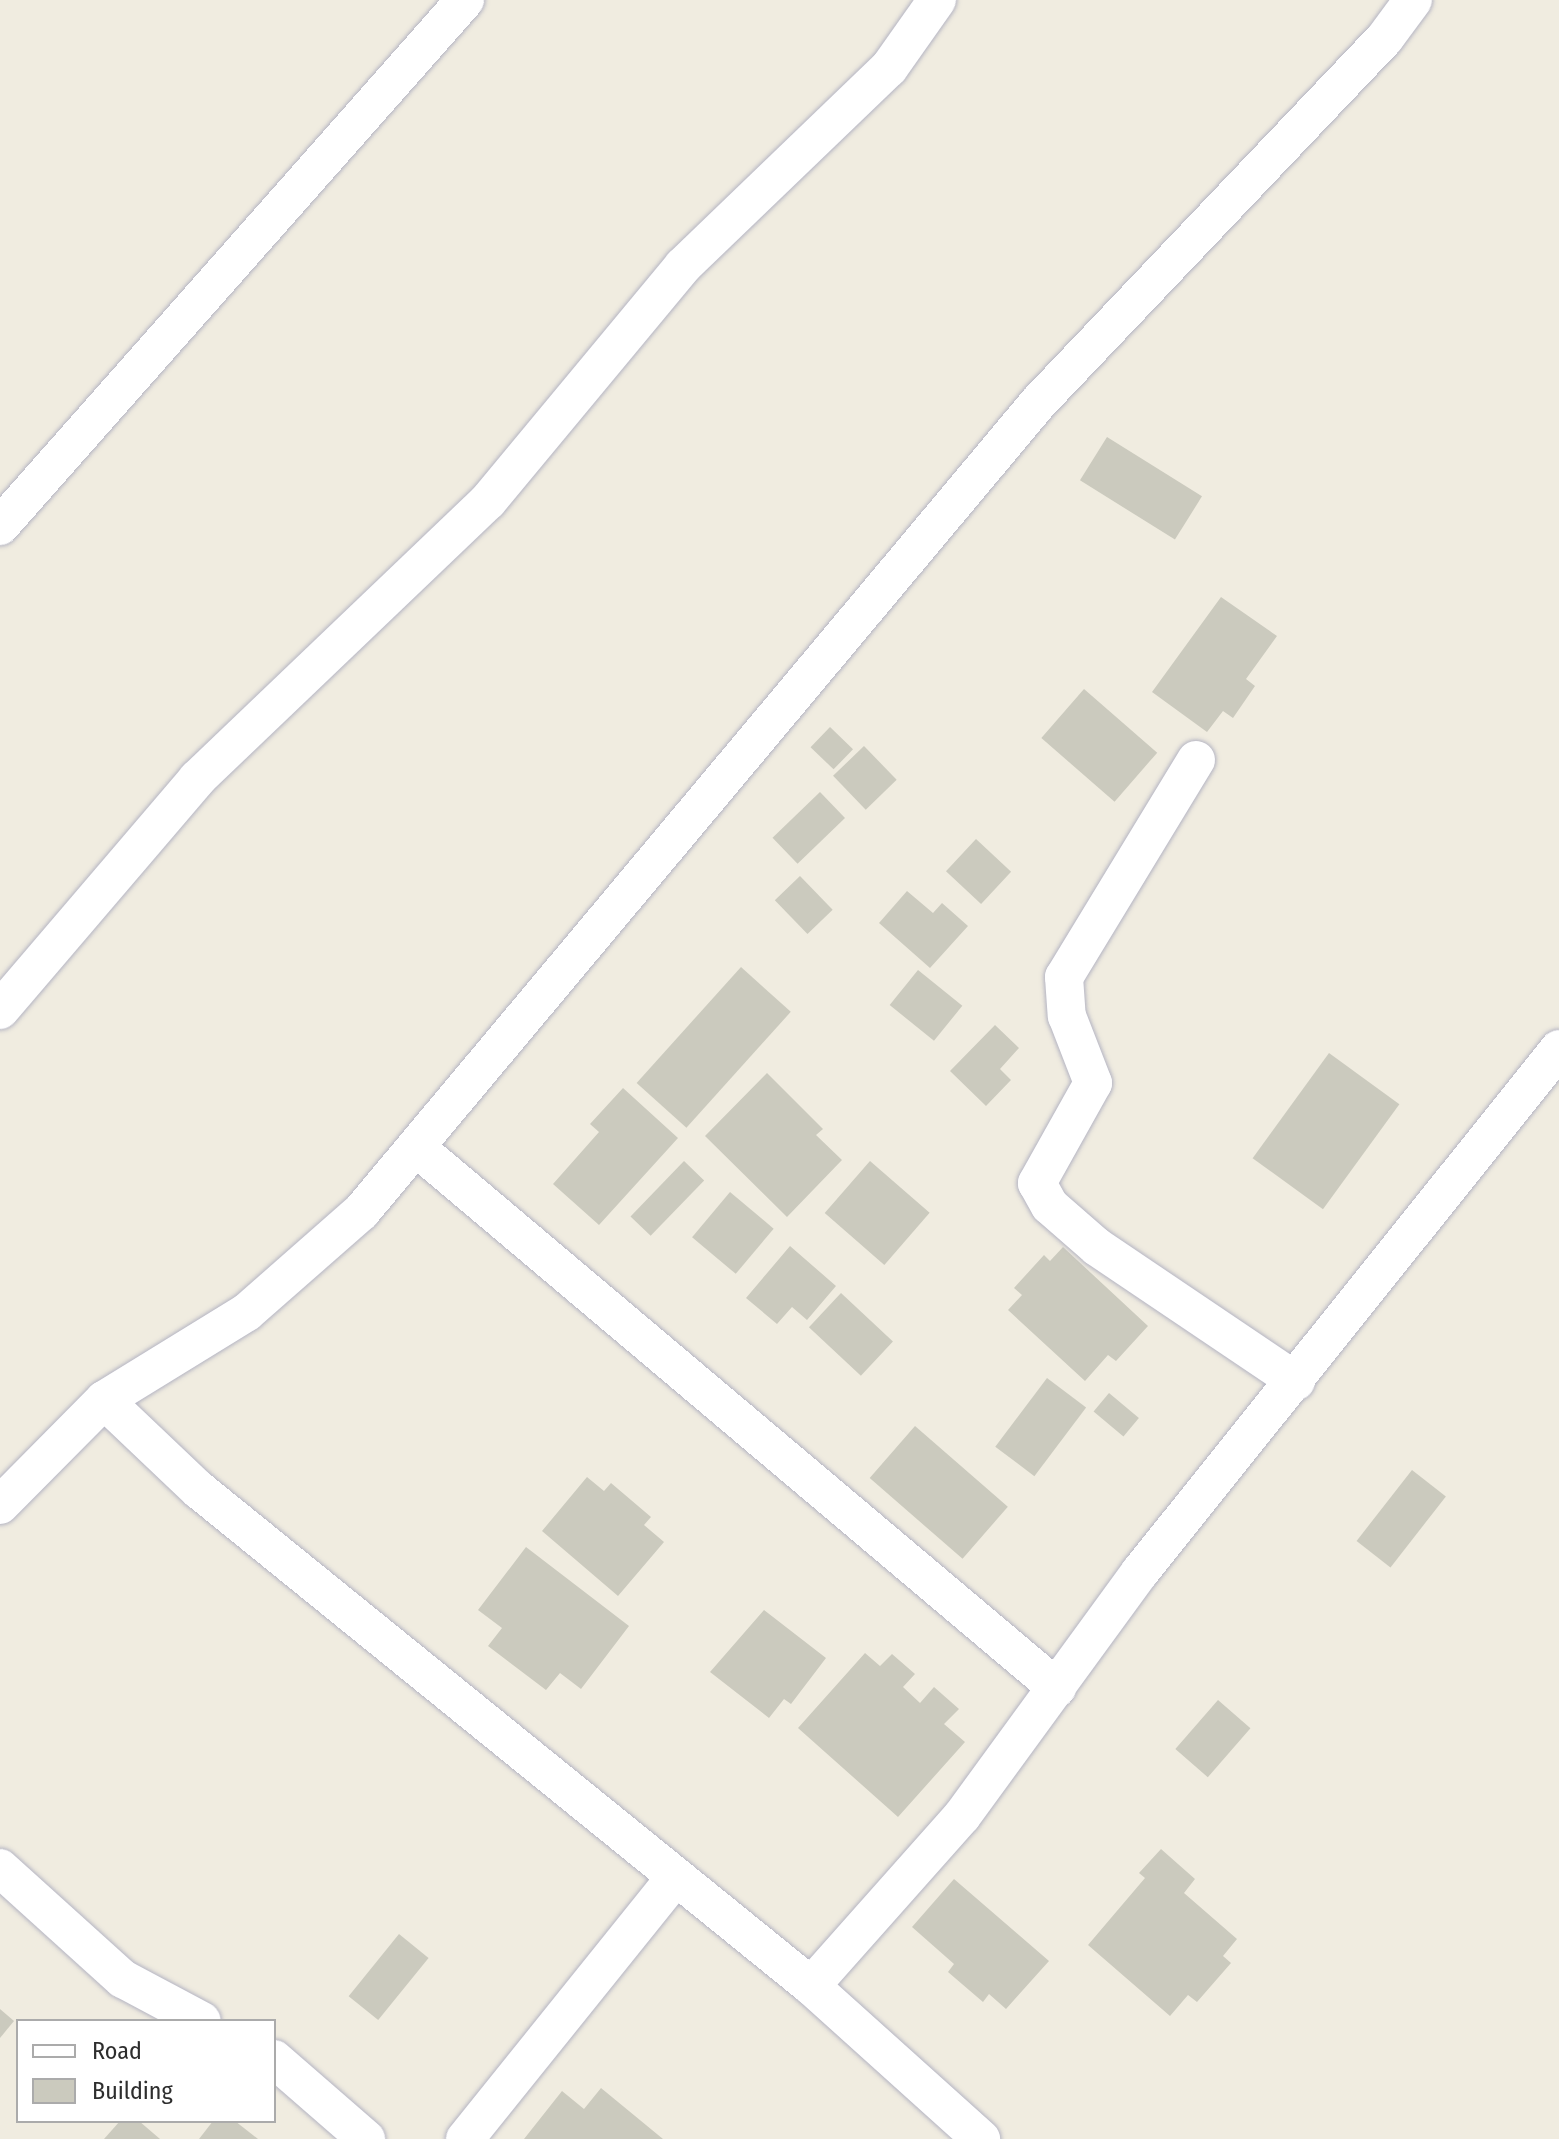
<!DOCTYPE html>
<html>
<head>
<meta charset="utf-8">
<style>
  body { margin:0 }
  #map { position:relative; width:1559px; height:2139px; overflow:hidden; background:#f0ece0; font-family:"Fira Sans Condensed",sans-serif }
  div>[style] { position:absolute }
  .building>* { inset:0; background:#cbcabe; transform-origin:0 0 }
  .roads { filter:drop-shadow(0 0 2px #b4b4c2) drop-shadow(0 0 2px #b4b4c2) }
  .street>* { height:38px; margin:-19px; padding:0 19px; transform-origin:19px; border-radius:19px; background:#fff }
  span { translate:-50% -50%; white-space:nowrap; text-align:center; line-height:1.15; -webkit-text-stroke:6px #fff; paint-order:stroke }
  .legend { position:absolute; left:16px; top:2019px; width:260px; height:104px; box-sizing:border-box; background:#fff; border:2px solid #ababab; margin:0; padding:10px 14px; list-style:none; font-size:24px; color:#2e2e2e }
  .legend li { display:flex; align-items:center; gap:16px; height:40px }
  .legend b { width:40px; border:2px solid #ababab }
</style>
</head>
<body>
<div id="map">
  <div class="building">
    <i style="left:1107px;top:437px;width:112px;height:51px;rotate:32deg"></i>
    <i style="clip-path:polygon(1221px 597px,1277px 636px,1246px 679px,1255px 686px,1233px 718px,1223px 711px,1207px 732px,1152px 692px)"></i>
    <i style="left:1084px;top:689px;width:97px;height:65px;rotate:41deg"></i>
    <i style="left:830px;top:727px;width:32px;height:28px;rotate:44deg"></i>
    <i style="left:864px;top:746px;width:47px;height:43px;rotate:46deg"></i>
    <i style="left:820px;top:792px;width:36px;height:66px;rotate:46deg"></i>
    <i style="left:976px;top:839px;width:48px;height:44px;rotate:43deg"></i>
    <i style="left:800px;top:876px;width:47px;height:35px;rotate:46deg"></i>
    <i style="clip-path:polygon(907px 891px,933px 913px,942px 903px,968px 926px,930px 968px,879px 923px)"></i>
    <i style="left:741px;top:967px;width:67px;height:156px;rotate:42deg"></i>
    <i style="left:918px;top:970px;width:57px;height:45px;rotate:39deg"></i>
    <i style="clip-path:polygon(995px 1025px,1019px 1048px,1000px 1069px,1011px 1080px,986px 1106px,950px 1071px)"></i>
    <i style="left:1329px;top:1053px;width:87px;height:130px;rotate:36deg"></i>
    <i style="clip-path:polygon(767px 1073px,823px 1129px,816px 1135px,842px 1160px,787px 1217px,705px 1136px)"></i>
    <i style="clip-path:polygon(623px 1088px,678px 1138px,599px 1225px,553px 1184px,599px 1132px,590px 1124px)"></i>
    <i style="left:684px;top:1161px;width:28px;height:77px;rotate:44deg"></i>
    <i style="left:870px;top:1161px;width:79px;height:69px;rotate:41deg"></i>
    <i style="left:730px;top:1192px;width:57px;height:59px;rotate:40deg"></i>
    <i style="clip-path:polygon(790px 1246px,836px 1286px,807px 1320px,792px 1307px,777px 1324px,746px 1298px)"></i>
    <i style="clip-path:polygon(1063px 1247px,1148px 1326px,1116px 1361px,1108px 1355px,1085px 1381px,1008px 1310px,1022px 1295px,1014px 1288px,1044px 1255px,1050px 1261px)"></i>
    <i style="left:841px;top:1293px;width:71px;height:47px;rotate:43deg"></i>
    <i style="left:1047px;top:1378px;width:49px;height:86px;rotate:37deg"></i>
    <i style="left:1109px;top:1393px;width:39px;height:24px;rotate:40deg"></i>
    <i style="left:915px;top:1426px;width:123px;height:69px;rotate:41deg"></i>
    <i style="left:1412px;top:1470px;width:43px;height:90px;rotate:38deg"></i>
    <i style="clip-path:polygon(587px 1477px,604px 1491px,611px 1483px,651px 1517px,644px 1525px,664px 1542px,618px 1596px,542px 1531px)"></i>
    <i style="clip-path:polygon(526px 1547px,629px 1626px,581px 1689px,560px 1673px,546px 1690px,488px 1646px,502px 1628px,478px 1610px)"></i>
    <i style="clip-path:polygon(764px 1610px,826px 1658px,791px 1704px,784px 1699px,769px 1718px,710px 1672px)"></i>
    <i style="clip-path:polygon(865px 1653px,880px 1666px,892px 1654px,915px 1674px,903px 1687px,920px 1703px,934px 1687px,959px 1709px,944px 1724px,965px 1742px,898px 1817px,798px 1728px)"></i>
    <i style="left:1218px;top:1700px;width:43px;height:65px;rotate:41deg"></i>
    <i style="clip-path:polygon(1161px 1849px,1195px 1879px,1184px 1893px,1237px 1939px,1223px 1956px,1231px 1963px,1197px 2002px,1188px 1995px,1170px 2016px,1088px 1945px,1145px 1878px,1139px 1873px)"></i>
    <i style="clip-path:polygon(954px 1879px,1049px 1961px,1006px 2009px,989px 1994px,983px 2002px,948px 1972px,954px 1964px,912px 1927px)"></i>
    <i style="left:399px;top:1934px;width:38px;height:80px;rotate:39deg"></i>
    <i style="clip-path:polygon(0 2009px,14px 2021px,0 2038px)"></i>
    <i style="clip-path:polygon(601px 2088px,663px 2139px,524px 2139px,562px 2091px,584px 2109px)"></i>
    <i style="clip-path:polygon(120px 2121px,139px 2121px,160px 2139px,104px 2139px)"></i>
    <i style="clip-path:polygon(213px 2121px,235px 2121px,258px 2139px,199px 2139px)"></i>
  </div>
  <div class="roads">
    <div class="street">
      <i style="left:0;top:526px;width:702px;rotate:-48.52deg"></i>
      <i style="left:1196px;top:760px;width:254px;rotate:121.3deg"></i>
      <i style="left:1064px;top:977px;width:39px;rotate:86deg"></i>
      <i style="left:1067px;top:1016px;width:72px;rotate:68.8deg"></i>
      <i style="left:1093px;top:1083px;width:115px;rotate:119.2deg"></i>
      <i style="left:1037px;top:1183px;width:26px;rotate:61deg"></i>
      <i style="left:1050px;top:1206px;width:62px;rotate:41.1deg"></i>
      <i style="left:1097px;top:1247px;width:240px;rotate:34deg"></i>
      <i style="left:0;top:1010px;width:304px;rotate:-49.5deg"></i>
      <i style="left:197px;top:779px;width:402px;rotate:-43.7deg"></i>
      <i style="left:488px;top:501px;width:305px;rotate:-50.3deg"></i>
      <i style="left:683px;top:266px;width:286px;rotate:-43.9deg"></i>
      <i style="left:889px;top:68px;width:83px;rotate:-54.8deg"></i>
      <i style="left:418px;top:1149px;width:836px;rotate:40.15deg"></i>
      <i style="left:104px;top:1400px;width:131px;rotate:43.5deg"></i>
      <i style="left:199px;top:1490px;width:788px;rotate:39.02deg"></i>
      <i style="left:811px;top:1986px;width:227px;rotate:-48.4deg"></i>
      <i style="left:962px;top:1816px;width:302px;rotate:-53.9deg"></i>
      <i style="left:1140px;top:1572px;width:670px;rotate:-51.3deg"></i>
      <i style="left:0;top:1505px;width:148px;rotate:-45.3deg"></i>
      <i style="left:104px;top:1400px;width:168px;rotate:-31.6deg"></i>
      <i style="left:247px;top:1312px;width:152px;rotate:-41.3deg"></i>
      <i style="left:361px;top:1212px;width:1053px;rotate:-50.08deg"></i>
      <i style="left:1037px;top:404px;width:505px;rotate:-46.44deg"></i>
      <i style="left:1385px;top:38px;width:47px;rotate:-53.6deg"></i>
      <i style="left:0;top:1868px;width:166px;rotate:42.1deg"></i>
      <i style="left:123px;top:1979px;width:89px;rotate:28deg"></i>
      <i style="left:811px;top:1986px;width:229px;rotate:42deg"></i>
      <i style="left:274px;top:2059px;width:122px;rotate:41deg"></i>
      <i style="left:465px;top:2139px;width:334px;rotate:-51.2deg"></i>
    </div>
  </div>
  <ul class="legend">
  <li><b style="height:10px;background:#fff"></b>Road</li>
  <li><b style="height:22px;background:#cbcabe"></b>Building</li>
  </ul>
</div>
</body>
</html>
